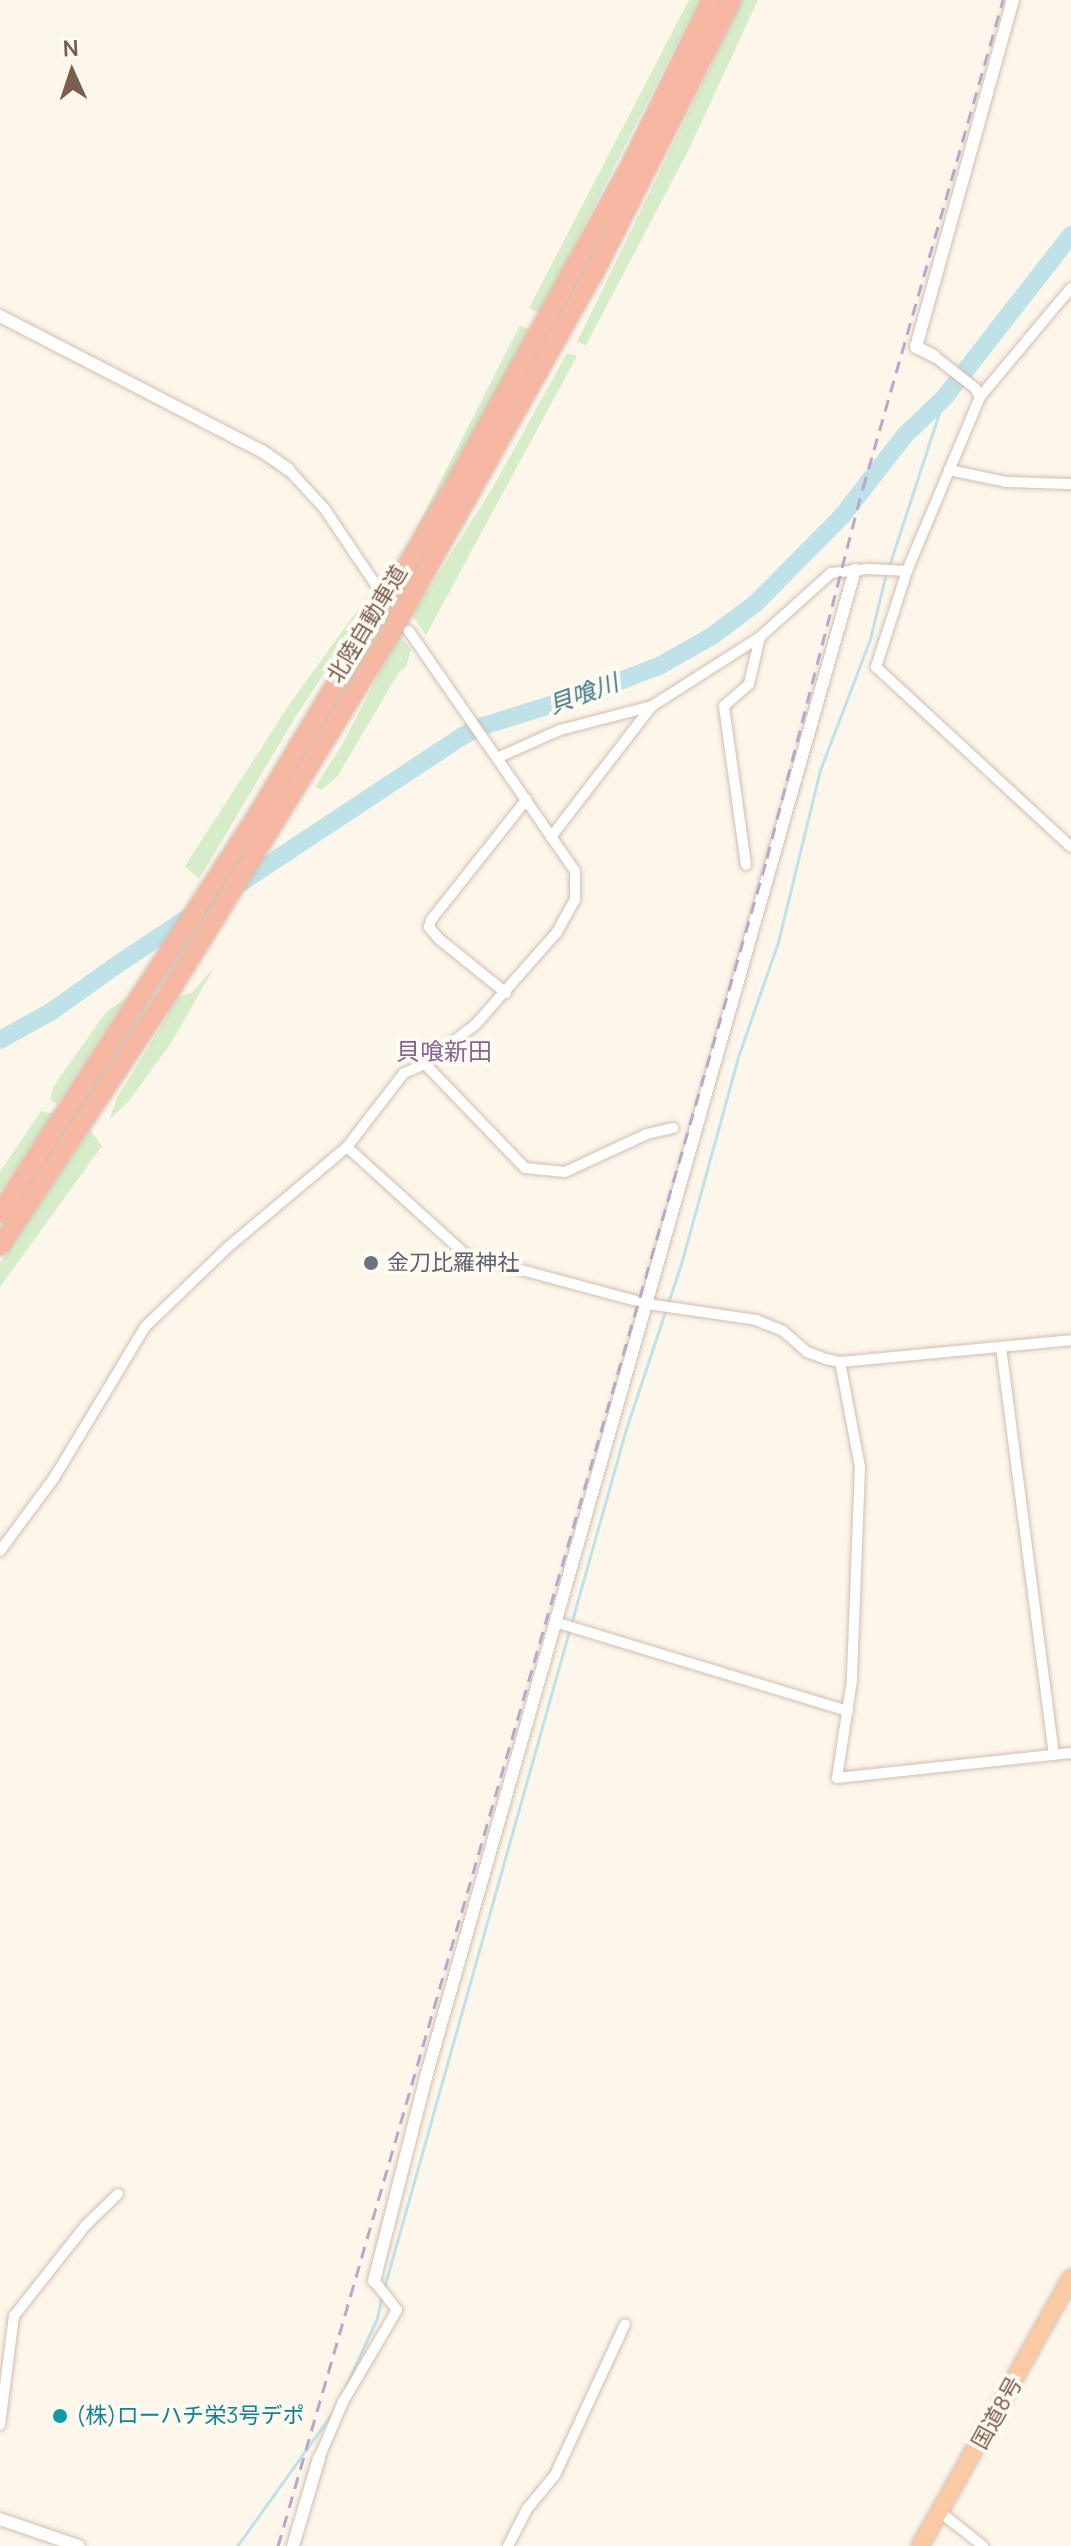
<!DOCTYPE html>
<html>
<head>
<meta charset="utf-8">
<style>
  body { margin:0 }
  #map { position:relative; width:1071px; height:2546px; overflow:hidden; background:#fdf6eb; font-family:Manrope,"Noto Sans JP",sans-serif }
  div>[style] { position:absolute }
  .green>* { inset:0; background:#d7ecc9; transform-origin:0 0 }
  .stream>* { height:3px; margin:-1.5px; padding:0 1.5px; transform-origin:1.5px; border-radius:1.5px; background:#bfe2e8 }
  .river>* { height:18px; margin:-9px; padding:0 9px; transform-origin:9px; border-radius:9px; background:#bfe2e8 }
  .roads { filter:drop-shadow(0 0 2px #d0beb0) drop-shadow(0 0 2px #d0beb0) }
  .minor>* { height:10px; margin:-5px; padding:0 5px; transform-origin:5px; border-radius:5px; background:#fff }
  .tertiary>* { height:12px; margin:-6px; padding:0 6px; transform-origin:6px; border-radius:6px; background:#fff }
  .trunk>* { height:16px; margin:-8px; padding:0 8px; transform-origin:8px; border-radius:8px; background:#f9caa4 }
  .motorway>* { height:18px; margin:-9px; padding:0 9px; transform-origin:9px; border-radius:9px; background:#f7b8a3 }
  .rail>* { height:3px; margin-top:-1.5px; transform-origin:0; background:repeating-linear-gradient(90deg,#b9a8c9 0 12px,transparent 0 20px) }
  .dots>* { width:22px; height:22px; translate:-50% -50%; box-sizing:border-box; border:4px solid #fffaf2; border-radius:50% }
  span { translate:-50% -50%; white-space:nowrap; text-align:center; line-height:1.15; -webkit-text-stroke:8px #fffaf2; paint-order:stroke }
  .street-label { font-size:22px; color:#795d4d }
  .worship-label { font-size:22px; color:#5b616d }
  .left { translate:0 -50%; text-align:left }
  .culture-label { font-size:22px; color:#0d838f }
  .water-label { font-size:24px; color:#437b85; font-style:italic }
  .neighbourhood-label { font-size:24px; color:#856695 }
  .north { position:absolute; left:32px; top:32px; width:80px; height:80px; -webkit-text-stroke:6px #fffaf2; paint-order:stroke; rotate:357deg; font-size:22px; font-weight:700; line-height:32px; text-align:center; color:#795d4d }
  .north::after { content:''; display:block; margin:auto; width:28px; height:36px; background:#795d4d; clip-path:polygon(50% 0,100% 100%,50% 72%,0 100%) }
</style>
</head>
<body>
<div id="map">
  <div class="green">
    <i style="clip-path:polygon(689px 0,699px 0,540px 313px,529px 308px)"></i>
    <i style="clip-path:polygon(743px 0,758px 0,688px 151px,586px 345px,577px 342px)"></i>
    <i style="left:520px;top:325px;width:11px;height:283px;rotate:27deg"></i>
    <i style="clip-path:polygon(567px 353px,577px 356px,426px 635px,412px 615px,492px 489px)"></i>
    <i style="clip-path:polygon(372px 590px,378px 592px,296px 716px,199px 879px,185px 866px,291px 702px)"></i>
    <i style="clip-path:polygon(399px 635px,411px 649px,406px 667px,399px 672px,337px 777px,321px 790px,315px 787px,343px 743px)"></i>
    <i style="clip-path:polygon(215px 966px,171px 1043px,129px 1101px,109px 1120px,118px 1096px,179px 997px,193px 992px)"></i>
    <i style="clip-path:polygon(126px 998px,57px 1104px,50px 1100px,53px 1087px,106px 1012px)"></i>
    <i style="clip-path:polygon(41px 1111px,53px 1114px,0 1191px,0 1172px)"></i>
    <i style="clip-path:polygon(90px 1130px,102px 1146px,0 1287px,0 1263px)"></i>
  </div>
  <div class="stream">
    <i style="left:889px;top:566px;width:177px;rotate:-71.9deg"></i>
    <i style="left:384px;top:2288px;width:892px;rotate:-74.27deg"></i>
    <i style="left:626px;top:1429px;width:174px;rotate:-71.6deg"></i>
    <i style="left:681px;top:1264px;width:218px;rotate:-74.6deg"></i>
    <i style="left:739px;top:1054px;width:119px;rotate:-70.8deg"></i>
    <i style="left:778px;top:942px;width:177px;rotate:-76.3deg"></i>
    <i style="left:820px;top:770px;width:140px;rotate:-69.1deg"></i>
    <i style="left:870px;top:639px;width:68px;rotate:-76.4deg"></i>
    <i style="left:345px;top:2388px;width:77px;rotate:-65.4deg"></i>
    <i style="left:377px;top:2318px;width:24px;rotate:-78deg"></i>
    <i style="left:237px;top:2546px;width:168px;rotate:-54.4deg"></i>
  </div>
  <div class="river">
    <i style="left:0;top:1040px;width:60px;rotate:-29.1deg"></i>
    <i style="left:52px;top:1011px;width:77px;rotate:-35.5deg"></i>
    <i style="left:115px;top:966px;width:416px;rotate:-33.5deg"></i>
    <i style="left:462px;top:736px;width:26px;rotate:-25deg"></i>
    <i style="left:486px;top:725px;width:102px;rotate:-17.2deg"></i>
    <i style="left:583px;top:695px;width:81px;rotate:-20.9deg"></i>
    <i style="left:659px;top:666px;width:61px;rotate:-29.5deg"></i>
    <i style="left:712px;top:636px;width:55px;rotate:-36.9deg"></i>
    <i style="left:756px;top:603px;width:122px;rotate:-45.3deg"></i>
    <i style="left:842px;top:516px;width:103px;rotate:-52.1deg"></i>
    <i style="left:905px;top:435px;width:54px;rotate:-43.5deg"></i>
    <i style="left:944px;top:398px;width:207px;rotate:-52.1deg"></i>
  </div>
  <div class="roads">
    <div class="minor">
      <i style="left:1071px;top:288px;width:142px;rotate:129.9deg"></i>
      <i style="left:980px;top:397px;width:189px;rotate:112.8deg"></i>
      <i style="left:907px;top:571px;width:101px;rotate:107.9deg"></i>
      <i style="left:876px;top:667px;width:265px;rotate:42.7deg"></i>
      <i style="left:934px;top:356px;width:52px;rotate:38deg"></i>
      <i style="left:975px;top:388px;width:10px;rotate:61deg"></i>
      <i style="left:289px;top:470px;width:52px;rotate:47.4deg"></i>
      <i style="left:324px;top:508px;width:104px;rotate:56deg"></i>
      <i style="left:949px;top:470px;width:58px;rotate:11.9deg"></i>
      <i style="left:1006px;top:482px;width:65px;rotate:1.8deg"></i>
      <i style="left:497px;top:758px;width:69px;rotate:-24deg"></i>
      <i style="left:560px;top:730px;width:95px;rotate:-14.6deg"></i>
      <i style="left:551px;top:837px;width:165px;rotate:-52.4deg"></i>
      <i style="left:652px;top:706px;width:128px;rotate:-32.6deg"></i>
      <i style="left:760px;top:637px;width:96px;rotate:-42deg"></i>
      <i style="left:831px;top:573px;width:38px;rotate:-6deg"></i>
      <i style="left:869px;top:569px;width:38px;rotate:3deg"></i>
      <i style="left:746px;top:865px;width:161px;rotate:-97.9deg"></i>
      <i style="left:724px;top:706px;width:33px;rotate:-41deg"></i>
      <i style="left:749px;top:684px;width:48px;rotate:-76.8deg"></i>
      <i style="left:506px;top:993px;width:86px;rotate:-141.1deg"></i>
      <i style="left:439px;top:939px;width:16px;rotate:-130deg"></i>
      <i style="left:429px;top:927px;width:7px;rotate:-74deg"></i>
      <i style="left:431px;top:920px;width:154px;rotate:-51.6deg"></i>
      <i style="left:425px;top:1064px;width:144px;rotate:46.1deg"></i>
      <i style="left:525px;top:1168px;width:40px;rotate:5.7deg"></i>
      <i style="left:565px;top:1172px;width:90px;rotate:-24.9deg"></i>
      <i style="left:647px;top:1134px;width:27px;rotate:-13deg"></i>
      <i style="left:347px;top:1147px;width:161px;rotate:42.2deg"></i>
      <i style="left:466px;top:1255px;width:188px;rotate:15.1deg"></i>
      <i style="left:648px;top:1304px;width:109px;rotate:8.4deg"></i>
      <i style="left:756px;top:1320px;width:29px;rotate:22deg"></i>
      <i style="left:783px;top:1331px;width:32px;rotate:41deg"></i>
      <i style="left:807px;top:1352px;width:20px;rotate:20deg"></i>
      <i style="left:826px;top:1359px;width:14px;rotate:12deg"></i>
      <i style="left:840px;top:1362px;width:232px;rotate:-5.4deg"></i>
      <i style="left:1001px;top:1347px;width:411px;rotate:82.6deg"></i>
      <i style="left:840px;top:1362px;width:107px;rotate:79.2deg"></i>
      <i style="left:860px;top:1467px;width:213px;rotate:92.2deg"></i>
      <i style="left:852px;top:1680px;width:99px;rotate:98.7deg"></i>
      <i style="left:837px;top:1778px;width:235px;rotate:-6.1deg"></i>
      <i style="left:0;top:1551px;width:91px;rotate:-53.5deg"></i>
      <i style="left:54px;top:1478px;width:176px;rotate:-58.9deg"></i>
      <i style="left:145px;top:1327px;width:114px;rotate:-43.9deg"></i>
      <i style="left:227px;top:1248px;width:157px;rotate:-40.1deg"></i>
      <i style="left:347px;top:1147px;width:93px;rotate:-52.4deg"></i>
      <i style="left:404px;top:1073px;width:23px;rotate:-23deg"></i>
      <i style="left:425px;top:1064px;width:65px;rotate:-38.1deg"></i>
      <i style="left:476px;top:1024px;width:123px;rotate:-48.6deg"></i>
      <i style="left:557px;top:932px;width:38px;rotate:-61deg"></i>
      <i style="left:575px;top:899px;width:28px;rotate:-90deg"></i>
      <i style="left:575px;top:871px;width:292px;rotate:-124.7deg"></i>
      <i style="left:558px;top:1623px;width:303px;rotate:16.9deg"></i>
      <i style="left:0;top:2425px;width:110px;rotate:-82.7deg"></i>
      <i style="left:14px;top:2316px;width:115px;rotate:-51.7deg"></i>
      <i style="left:85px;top:2226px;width:46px;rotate:-44.1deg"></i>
      <i style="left:319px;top:2458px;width:61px;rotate:-66.8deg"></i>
      <i style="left:343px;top:2402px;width:107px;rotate:-59.6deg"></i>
      <i style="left:397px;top:2310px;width:37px;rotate:-128deg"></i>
      <i style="left:940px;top:2512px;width:55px;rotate:38.3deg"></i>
      <i style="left:508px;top:2546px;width:42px;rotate:-62.8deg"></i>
      <i style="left:527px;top:2509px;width:44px;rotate:-50.5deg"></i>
      <i style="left:555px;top:2475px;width:166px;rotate:-65.1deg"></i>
    </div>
    <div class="tertiary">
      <i style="left:0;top:316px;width:295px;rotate:27.3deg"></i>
      <i style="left:262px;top:451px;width:33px;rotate:35deg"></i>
      <i style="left:934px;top:356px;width:20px;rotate:-153deg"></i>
      <i style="left:916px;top:347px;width:360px;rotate:-74.4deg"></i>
      <i style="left:374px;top:2281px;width:211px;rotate:-75.7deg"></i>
      <i style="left:426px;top:2077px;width:1567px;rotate:-74.11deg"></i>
      <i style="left:0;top:2519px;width:83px;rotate:18.9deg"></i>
      <i style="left:293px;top:2546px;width:92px;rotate:-73.5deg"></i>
    </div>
    <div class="trunk">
      <i style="left:920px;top:2546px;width:308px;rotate:-60.6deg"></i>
    </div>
    <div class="motorway">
      <i style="left:0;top:1213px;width:475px;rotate:-57.1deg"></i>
      <i style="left:258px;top:814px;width:380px;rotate:-59.1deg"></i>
      <i style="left:453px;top:488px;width:372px;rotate:-61.2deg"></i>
      <i style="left:632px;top:162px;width:180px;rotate:-64deg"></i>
      <i style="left:0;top:1246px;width:306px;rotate:-56.3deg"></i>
      <i style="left:170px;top:991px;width:423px;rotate:-58.3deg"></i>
      <i style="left:392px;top:631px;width:409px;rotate:-60.6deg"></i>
      <i style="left:593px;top:275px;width:308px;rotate:-63.2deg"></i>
    </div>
  </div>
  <div class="rail">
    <i style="left:278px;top:2546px;width:1757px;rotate:-73.84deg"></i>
    <i style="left:767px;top:858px;width:382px;rotate:-75.5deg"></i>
    <i style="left:863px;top:488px;width:508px;rotate:-73.99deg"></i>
  </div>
  <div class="dots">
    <i style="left:371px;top:1263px;background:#6b7280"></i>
    <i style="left:60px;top:2416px;background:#0f9aa8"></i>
  </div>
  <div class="street-label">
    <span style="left:367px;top:624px;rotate:-59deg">北陸自動車道</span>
    <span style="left:997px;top:2413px;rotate:-61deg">国道8号</span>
  </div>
  <div class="worship-label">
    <span class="left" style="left:387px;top:1263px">金刀比羅神社</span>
  </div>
  <div class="culture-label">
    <span class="left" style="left:76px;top:2416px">(株)ローハチ栄3号デポ</span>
  </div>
  <div class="water-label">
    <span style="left:583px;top:693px;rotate:-20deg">貝喰川</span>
  </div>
  <div class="neighbourhood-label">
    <span style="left:444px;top:1051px">貝喰新田</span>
  </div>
  <div class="north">N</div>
</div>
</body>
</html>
